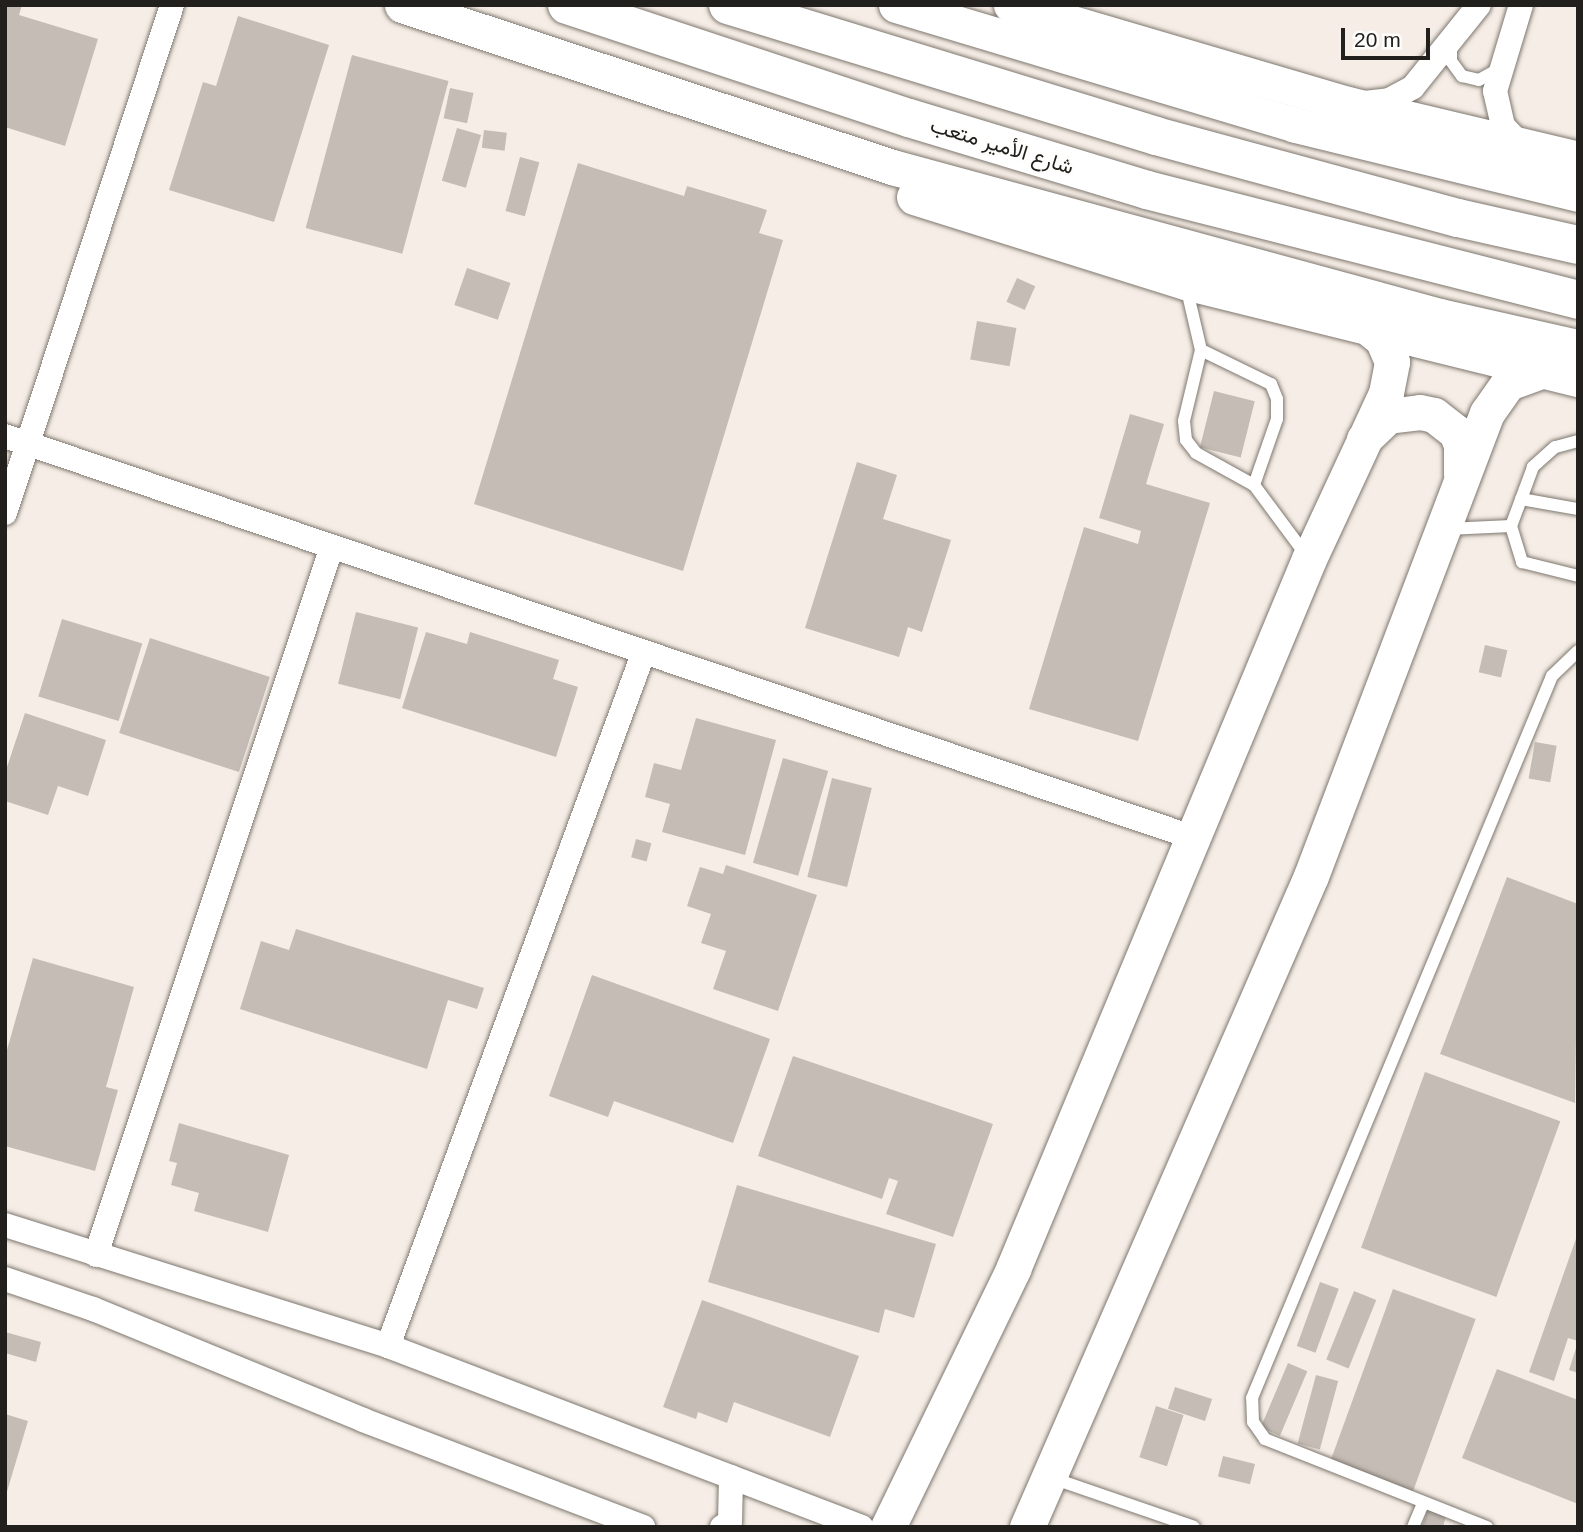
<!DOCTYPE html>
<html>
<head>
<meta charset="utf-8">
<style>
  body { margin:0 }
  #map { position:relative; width:1583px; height:1532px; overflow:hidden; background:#f6eee6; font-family:Helvetica,Vazirmatn,sans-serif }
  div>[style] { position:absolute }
  .building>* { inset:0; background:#c5bdb5; transform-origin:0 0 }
  .roads { filter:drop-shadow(0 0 2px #7e776f) drop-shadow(0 0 2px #7e776f) }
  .lane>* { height:12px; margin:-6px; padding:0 6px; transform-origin:6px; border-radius:6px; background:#fff }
  .street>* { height:24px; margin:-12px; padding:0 12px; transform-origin:12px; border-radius:12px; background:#fff }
  .secondary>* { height:35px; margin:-17.5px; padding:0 17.5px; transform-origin:17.5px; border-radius:17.5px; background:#fff }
  .primary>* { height:38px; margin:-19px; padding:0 19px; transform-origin:19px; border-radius:19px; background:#fff }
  span { translate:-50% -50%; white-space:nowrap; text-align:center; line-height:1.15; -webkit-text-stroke:5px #fefdfb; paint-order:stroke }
  .street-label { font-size:21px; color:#22201d }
  .frame { position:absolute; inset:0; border:7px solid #22201d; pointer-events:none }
  .scale { position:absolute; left:1341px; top:28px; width:89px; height:32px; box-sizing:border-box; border:4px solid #22201d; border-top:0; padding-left:9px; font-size:21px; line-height:24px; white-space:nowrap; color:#22201d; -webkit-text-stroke:5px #fefdfb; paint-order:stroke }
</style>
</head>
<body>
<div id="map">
  <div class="building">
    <i style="clip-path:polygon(5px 5px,22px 5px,19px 15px,98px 39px,65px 146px,5px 127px)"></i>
    <i style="clip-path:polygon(238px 16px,329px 45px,274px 222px,169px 190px,203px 82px,216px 86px)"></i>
    <i style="left:352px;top:55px;width:100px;height:179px;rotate:15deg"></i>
    <i style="left:450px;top:88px;width:24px;height:31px;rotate:12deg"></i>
    <i style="left:457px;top:128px;width:25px;height:55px;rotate:16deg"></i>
    <i style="left:484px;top:130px;width:23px;height:18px;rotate:7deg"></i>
    <i style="left:520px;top:157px;width:20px;height:56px;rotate:15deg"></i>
    <i style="clip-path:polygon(578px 163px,684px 196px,687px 186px,767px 210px,759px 233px,783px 240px,683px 571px,474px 504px)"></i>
    <i style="left:467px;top:268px;width:46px;height:39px;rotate:19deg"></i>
    <i style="left:1017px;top:278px;width:20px;height:26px;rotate:24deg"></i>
    <i style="left:977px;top:321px;width:40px;height:39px;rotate:10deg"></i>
    <i style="left:1214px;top:391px;width:42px;height:58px;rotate:14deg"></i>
    <i style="clip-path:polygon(1130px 414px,1164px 424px,1146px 484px,1210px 503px,1138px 741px,1029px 709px,1084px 527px,1138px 544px,1141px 531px,1099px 518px)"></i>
    <i style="clip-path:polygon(857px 462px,897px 475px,883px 519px,951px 540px,922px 632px,908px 627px,899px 657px,805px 628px)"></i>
    <i style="left:356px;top:612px;width:64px;height:74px;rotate:14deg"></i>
    <i style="left:62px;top:619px;width:84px;height:81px;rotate:17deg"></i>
    <i style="clip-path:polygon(426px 632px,467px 644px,470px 632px,559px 660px,553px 679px,578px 687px,556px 757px,402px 708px)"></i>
    <i style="left:150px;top:638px;width:126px;height:100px;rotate:18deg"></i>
    <i style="left:1485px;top:645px;width:23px;height:28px;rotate:13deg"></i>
    <i style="clip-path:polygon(25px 713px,106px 740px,88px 796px,58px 786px,48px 815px,5px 801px,5px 773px)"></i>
    <i style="clip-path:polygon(696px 718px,776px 740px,745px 855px,662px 832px,670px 804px,645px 797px,654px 763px,681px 770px)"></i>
    <i style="left:1535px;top:742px;width:22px;height:37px;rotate:10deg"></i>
    <i style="left:783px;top:758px;width:47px;height:109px;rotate:16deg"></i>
    <i style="left:832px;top:778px;width:41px;height:102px;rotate:14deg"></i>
    <i style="left:636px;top:839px;width:16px;height:19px;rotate:15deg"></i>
    <i style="clip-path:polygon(726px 865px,817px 895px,778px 1011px,713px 989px,726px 951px,701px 943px,711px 914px,687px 906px,700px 867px,723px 874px)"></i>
    <i style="clip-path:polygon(1507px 877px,1578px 904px,1575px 1103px,1440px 1054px)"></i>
    <i style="clip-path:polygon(296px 929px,484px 988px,477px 1009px,448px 1000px,427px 1069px,240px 1009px,261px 941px,289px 950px)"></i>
    <i style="clip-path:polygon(33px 958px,134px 987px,106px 1087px,118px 1090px,95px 1171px,5px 1146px,5px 1057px)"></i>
    <i style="clip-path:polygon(592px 975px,770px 1039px,733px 1143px,614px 1101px,608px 1117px,549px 1096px)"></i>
    <i style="clip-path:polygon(793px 1056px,993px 1124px,953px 1237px,886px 1214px,898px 1181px,889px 1178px,882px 1199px,758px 1156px)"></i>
    <i style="left:1425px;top:1072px;width:144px;height:187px;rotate:20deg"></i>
    <i style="clip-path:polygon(179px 1123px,289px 1155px,268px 1232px,194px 1211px,199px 1193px,171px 1185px,177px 1163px,169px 1161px)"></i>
    <i style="clip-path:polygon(737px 1185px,936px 1244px,914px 1318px,885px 1309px,879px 1333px,708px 1282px)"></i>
    <i style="clip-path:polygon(1578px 1233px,1578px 1341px,1568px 1338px,1554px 1381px,1529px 1372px)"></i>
    <i style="left:1320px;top:1282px;width:20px;height:68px;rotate:20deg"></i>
    <i style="left:1393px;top:1289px;width:88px;height:183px;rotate:20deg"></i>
    <i style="left:1354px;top:1291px;width:24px;height:74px;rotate:22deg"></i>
    <i style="clip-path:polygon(702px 1300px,859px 1356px,830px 1437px,734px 1402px,727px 1423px,698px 1412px,696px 1419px,663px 1407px)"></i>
    <i style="clip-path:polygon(5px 1332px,41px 1342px,36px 1362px,5px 1353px)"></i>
    <i style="clip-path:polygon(1577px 1345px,1578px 1345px,1578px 1373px,1569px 1370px)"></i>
    <i style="left:1288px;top:1363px;width:21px;height:70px;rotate:23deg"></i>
    <i style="clip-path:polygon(1497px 1369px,1578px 1400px,1578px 1504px,1462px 1458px)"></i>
    <i style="left:1316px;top:1375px;width:23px;height:71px;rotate:15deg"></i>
    <i style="left:1175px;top:1387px;width:39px;height:23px;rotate:18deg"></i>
    <i style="left:1156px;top:1406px;width:29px;height:54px;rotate:18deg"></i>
    <i style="clip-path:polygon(5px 1414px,28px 1421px,6px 1495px,5px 1495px)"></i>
    <i style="left:1223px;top:1456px;width:33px;height:21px;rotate:14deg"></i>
    <i style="clip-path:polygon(1427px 1510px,1446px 1516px,1443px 1527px,1422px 1527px)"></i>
  </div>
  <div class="roads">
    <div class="lane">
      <i style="left:1451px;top:46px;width:15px;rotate:90deg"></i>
      <i style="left:1451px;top:61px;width:19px;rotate:54deg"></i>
      <i style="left:1462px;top:76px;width:17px;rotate:13deg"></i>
      <i style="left:1479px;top:80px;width:21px;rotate:-29deg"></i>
      <i style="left:1186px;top:286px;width:66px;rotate:76.8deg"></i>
      <i style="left:1201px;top:350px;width:73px;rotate:103.5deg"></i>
      <i style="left:1184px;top:421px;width:19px;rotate:84deg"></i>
      <i style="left:1186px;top:440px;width:16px;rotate:52deg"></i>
      <i style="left:1196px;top:453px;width:66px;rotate:28.9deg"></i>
      <i style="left:1254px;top:485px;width:87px;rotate:53.4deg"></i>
      <i style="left:1201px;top:350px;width:78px;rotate:25.9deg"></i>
      <i style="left:1271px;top:384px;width:16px;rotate:68deg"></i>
      <i style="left:1277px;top:399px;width:20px;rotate:90deg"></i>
      <i style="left:1277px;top:419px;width:70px;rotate:109.2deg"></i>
      <i style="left:1578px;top:441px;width:24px;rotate:165deg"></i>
      <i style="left:1555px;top:447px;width:30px;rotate:138deg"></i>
      <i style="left:1533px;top:467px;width:63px;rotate:110.4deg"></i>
      <i style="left:1511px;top:526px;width:38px;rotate:73deg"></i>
      <i style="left:1522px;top:562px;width:58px;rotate:14deg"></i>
      <i style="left:1521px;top:499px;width:58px;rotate:10deg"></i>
      <i style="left:1447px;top:529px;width:64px;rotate:-2.7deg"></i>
      <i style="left:1052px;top:1478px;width:150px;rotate:19deg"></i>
      <i style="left:1413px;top:1527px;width:26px;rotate:-67deg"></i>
      <i style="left:1487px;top:1527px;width:239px;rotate:-158.4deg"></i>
      <i style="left:1265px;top:1439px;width:21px;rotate:-125deg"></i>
      <i style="left:1253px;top:1422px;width:24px;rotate:-92deg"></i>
      <i style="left:1252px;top:1398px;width:782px;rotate:-67.44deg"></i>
      <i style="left:1552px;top:676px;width:36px;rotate:-44deg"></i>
    </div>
    <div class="street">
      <i style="left:1521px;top:5px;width:90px;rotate:106.8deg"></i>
      <i style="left:1495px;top:91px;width:36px;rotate:77deg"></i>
      <i style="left:1503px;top:126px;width:29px;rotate:46deg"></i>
      <i style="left:1365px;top:103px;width:24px;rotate:-7deg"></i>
      <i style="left:1389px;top:100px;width:27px;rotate:-28deg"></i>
      <i style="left:1413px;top:87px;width:105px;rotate:-51.2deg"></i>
      <i style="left:5px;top:436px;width:1256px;rotate:18.67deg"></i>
      <i style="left:5px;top:513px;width:535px;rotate:-71.8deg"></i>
      <i style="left:5px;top:1225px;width:402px;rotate:17.5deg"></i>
      <i style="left:388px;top:1346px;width:507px;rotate:20.9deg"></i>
      <i style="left:96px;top:1255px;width:744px;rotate:-71.59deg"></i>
      <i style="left:5px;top:1279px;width:93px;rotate:18.8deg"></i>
      <i style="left:93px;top:1309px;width:292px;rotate:22.3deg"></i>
      <i style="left:363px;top:1420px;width:300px;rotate:20.9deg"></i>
      <i style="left:388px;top:1346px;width:737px;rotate:-69.77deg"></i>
      <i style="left:722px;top:1527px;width:9px;rotate:-32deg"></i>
      <i style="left:730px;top:1522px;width:45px;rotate:-88.7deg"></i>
    </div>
    <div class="secondary">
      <i style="left:402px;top:5px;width:516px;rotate:18.29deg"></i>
      <i style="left:892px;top:167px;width:568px;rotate:15.21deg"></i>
      <i style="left:1440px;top:316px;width:141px;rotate:12.7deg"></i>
      <i style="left:896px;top:5px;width:417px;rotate:16.7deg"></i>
      <i style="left:1295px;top:125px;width:291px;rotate:13.7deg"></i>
      <i style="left:1011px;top:5px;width:351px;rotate:16.4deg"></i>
      <i style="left:1348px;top:104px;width:236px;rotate:13.4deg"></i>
      <i style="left:914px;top:197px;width:284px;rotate:17.4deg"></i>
      <i style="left:1185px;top:282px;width:405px;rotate:13.9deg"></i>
      <i style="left:1364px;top:439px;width:33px;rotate:-44deg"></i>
      <i style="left:1388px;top:416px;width:32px;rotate:-7deg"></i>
      <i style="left:1420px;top:412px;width:14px;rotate:12deg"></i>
      <i style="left:1434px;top:415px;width:28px;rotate:38deg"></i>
      <i style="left:1456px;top:432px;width:14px;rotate:69deg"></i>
      <i style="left:1461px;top:445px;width:29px;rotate:90deg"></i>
      <i style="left:888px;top:1527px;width:287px;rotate:-64.1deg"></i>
      <i style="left:1013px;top:1269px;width:769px;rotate:-67.37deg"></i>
      <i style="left:1309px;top:559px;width:183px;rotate:-65.1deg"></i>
      <i style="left:1386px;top:393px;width:32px;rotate:-79deg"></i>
      <i style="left:1392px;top:362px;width:25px;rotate:-113deg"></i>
      <i style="left:1382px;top:339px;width:13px;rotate:-141deg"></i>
      <i style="left:1027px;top:1527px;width:710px;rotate:-66.43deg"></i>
      <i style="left:1311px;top:876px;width:495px;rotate:-69.2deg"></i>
      <i style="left:1487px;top:413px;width:37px;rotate:-55deg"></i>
      <i style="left:1508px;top:383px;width:35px;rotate:-20deg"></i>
    </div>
    <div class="primary">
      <i style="left:567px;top:5px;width:360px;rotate:18.3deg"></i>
      <i style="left:909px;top:118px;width:249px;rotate:16.8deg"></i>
      <i style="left:1147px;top:190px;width:445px;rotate:14.3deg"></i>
      <i style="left:728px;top:5px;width:448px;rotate:17deg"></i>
      <i style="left:1156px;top:136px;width:313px;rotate:15.2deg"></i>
      <i style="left:1458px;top:218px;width:123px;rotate:12.7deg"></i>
    </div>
  </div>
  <div class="street-label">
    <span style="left:1002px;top:146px;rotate:17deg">شارع الأمير متعب</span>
  </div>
  <div class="frame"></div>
  <div class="scale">20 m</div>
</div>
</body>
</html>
